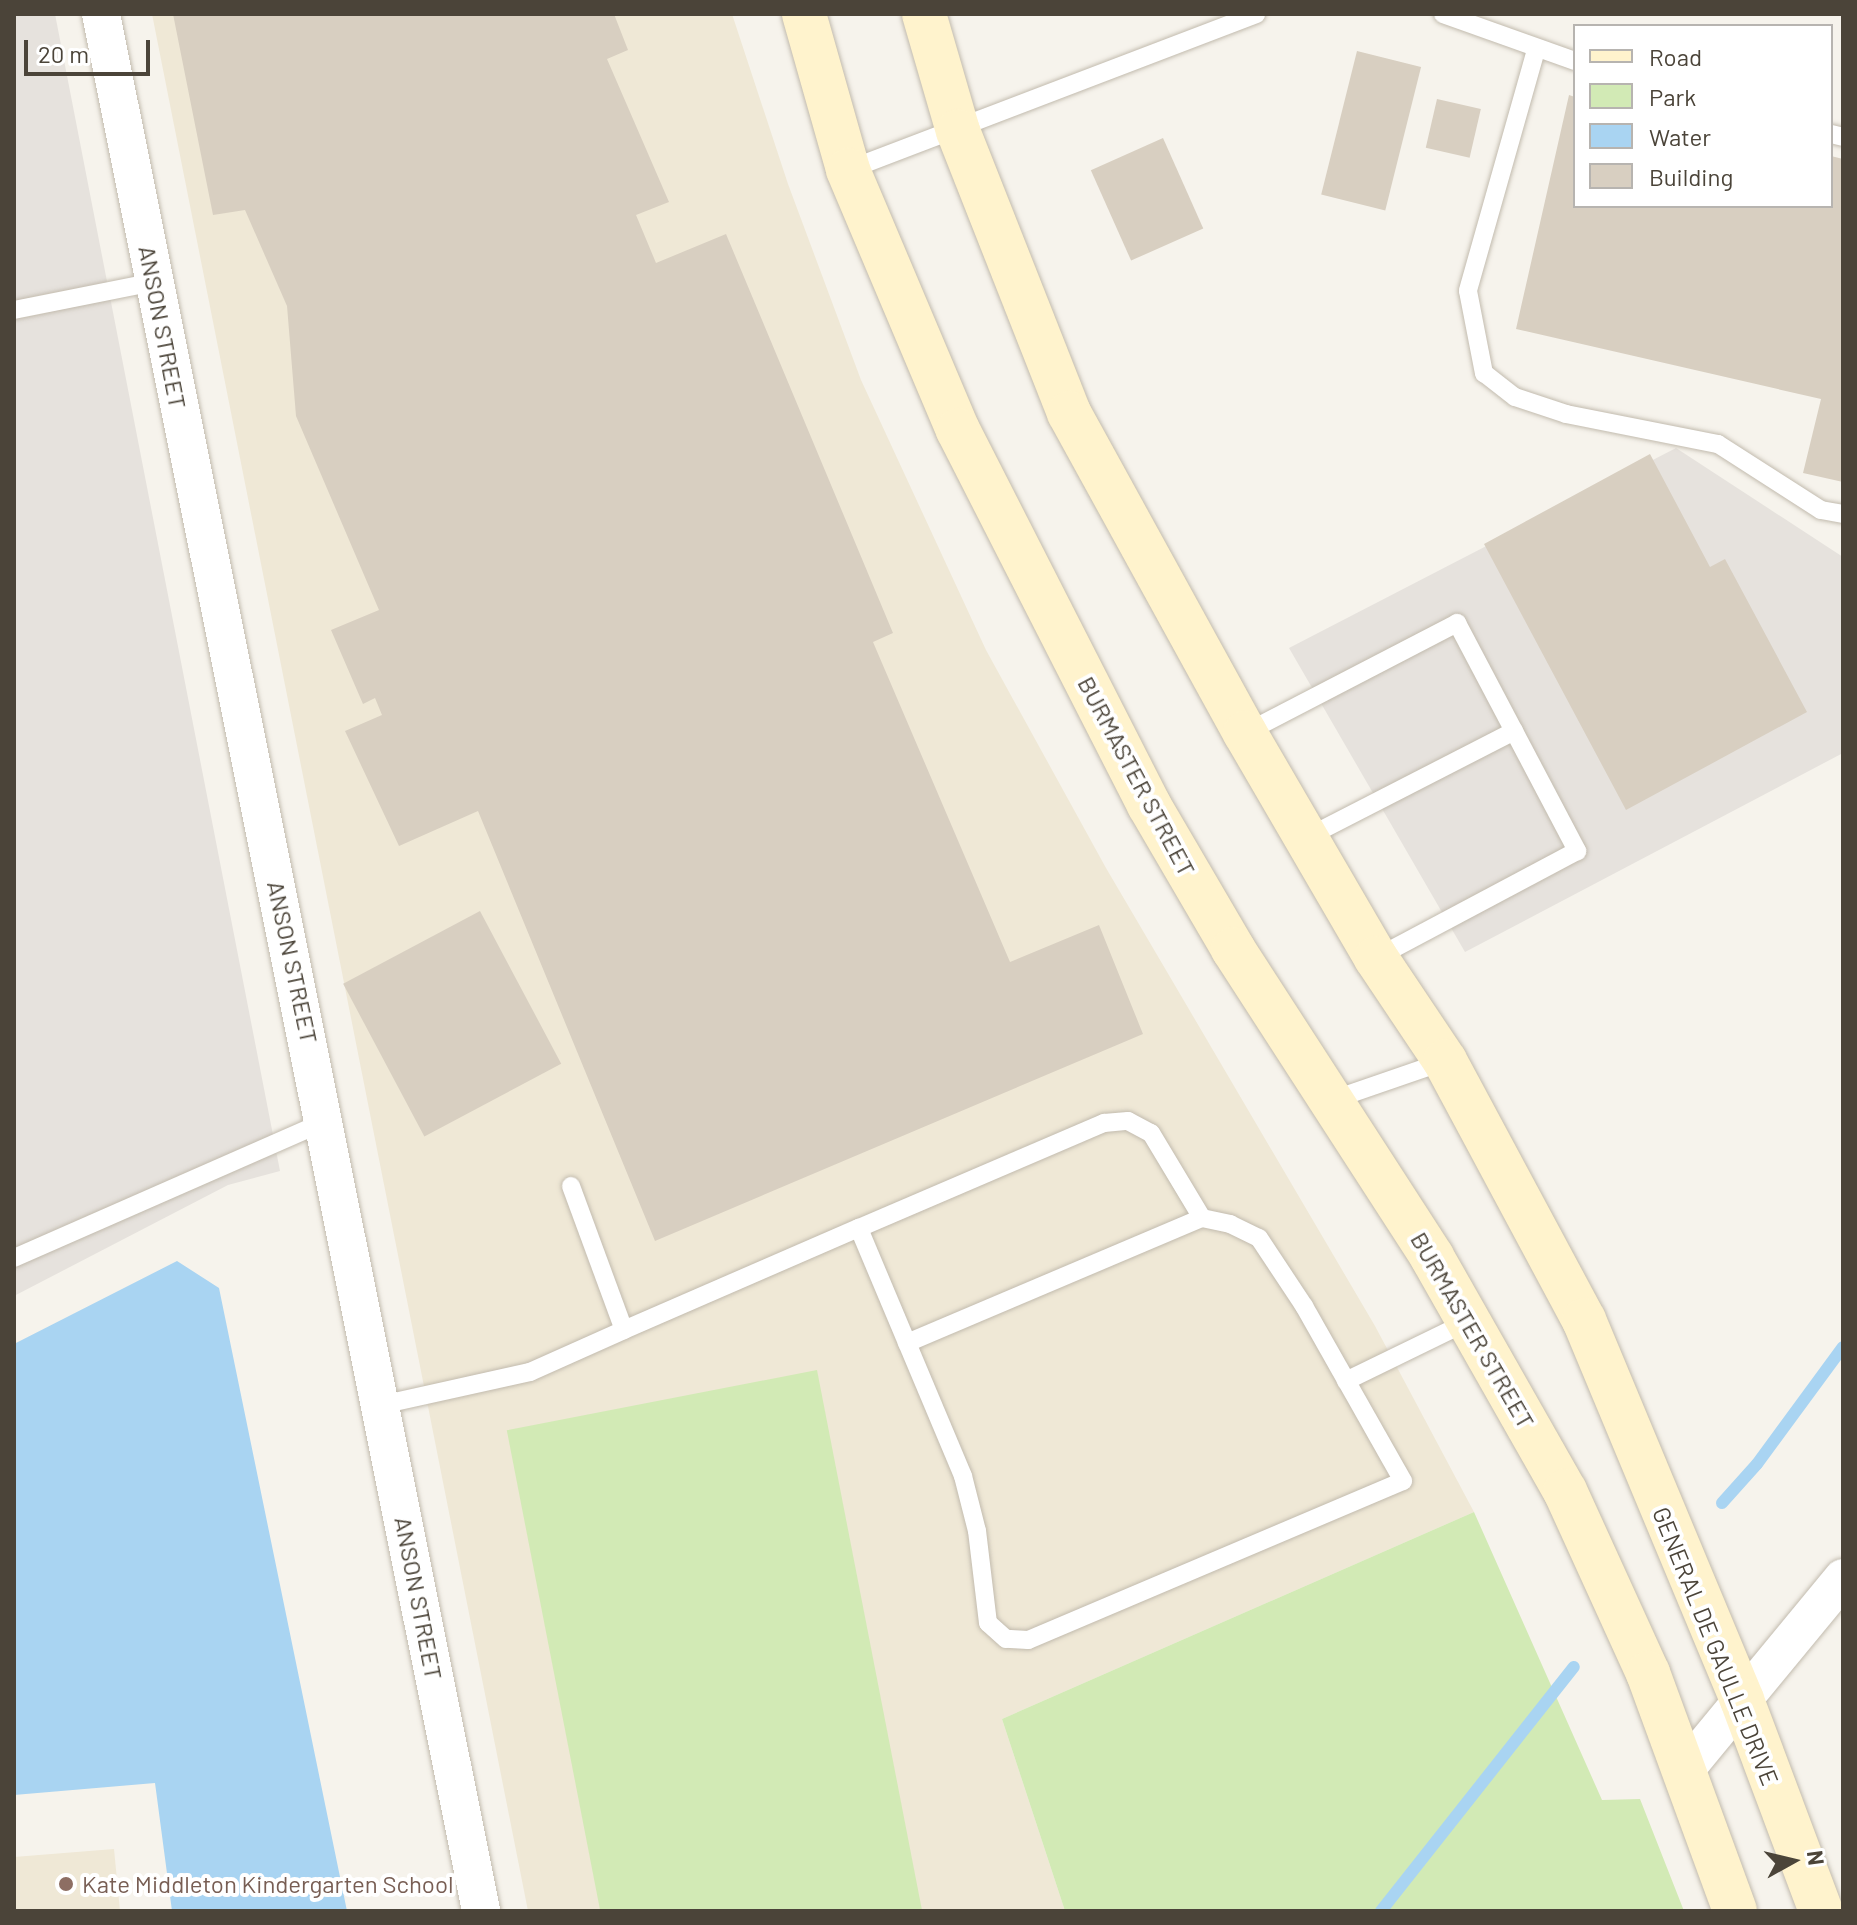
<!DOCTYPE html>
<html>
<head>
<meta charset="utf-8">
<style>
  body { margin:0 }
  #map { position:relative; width:1857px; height:1925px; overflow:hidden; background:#f6f3ec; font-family:Barlow,sans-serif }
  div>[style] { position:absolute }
  .industrial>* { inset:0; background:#e6e2dd }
  .education>* { inset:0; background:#efe8d6 }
  .green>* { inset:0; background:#d2eab5; transform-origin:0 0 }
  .water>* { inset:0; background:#a9d4f2 }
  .stream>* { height:12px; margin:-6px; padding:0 6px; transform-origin:6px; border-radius:6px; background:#a9d4f2 }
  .building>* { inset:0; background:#d8cfc1; transform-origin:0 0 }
  .roads { filter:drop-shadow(0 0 2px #c2bbae) drop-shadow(0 0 2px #c2bbae) }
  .service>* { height:18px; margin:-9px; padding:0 9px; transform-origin:9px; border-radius:9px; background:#fff }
  .minor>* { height:38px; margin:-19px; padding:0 19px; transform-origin:19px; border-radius:19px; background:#fff }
  .secondary>* { height:44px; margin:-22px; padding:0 22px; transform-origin:22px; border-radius:22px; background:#fff3cd }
  .dots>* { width:22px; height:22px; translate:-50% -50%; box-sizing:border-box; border:4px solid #fff; border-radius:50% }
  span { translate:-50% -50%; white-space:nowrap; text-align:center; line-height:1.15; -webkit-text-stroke:8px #fff; paint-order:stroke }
  .street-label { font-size:24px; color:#4b4439 }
  .education-label { font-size:24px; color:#785e54 }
  .left { translate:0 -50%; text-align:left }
  .frame { position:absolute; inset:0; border:16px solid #4b4439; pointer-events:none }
  .legend { position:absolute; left:1573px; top:24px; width:260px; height:184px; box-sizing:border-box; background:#fff; border:2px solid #b7b4b0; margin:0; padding:10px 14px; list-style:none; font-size:24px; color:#4b4439 }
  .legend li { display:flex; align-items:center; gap:16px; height:40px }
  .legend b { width:40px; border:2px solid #b7b4b0 }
  .north { position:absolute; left:1753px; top:1821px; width:80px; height:80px; -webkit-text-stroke:6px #fff; paint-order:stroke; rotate:82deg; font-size:22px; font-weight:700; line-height:32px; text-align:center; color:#4b4439 }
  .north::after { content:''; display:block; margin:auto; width:28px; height:36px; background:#4b4439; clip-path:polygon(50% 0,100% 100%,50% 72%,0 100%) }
  .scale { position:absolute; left:24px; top:40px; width:126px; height:36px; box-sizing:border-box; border:4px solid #4b4439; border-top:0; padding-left:10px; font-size:24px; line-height:28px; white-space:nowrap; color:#4b4439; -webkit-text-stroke:6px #fff; paint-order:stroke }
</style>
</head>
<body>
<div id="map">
  <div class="industrial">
    <i style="clip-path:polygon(14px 14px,55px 14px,280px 1171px,228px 1185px,14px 1296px)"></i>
    <i style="clip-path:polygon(1676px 448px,1843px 557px,1843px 753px,1465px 952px,1289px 648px)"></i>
  </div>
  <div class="education">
    <i style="clip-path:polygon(152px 14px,732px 14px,788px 184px,861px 380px,986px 650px,1106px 868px,1375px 1326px,1474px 1512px,1002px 1719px,1065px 1911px,528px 1911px)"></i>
    <i style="clip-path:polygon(114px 1849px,120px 1911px,14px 1911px,14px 1857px)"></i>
  </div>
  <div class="green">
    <i style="left:817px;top:1370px;width:551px;height:316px;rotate:79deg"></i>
    <i style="clip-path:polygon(1474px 1512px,1602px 1800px,1640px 1799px,1684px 1911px,1065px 1911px,1002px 1719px)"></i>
  </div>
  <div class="water">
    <i style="clip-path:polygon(177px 1261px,219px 1288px,347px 1911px,172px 1911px,155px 1783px,14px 1795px,14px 1344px)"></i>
  </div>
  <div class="stream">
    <i style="left:1722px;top:1503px;width:52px;rotate:-48.1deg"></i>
    <i style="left:1757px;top:1464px;width:145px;rotate:-53.7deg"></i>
    <i style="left:1381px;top:1911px;width:311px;rotate:-51.7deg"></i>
  </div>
  <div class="building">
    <i style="clip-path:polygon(173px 14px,614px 14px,628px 50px,607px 59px,669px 202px,636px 215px,656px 263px,726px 234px,893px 633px,873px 642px,1010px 962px,1099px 925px,1143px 1034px,655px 1241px,478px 811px,399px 846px,345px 731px,382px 715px,375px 698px,363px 704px,331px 630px,379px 610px,296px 416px,287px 306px,245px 210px,213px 215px)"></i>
    <i style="left:1357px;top:51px;width:66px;height:148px;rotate:14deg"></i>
    <i style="clip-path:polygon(1569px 95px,1575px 97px,1575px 206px,1831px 206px,1831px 156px,1843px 159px,1843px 482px,1803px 473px,1821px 399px,1516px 329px)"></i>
    <i style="left:1437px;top:99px;width:45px;height:50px;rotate:13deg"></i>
    <i style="left:1163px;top:138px;width:99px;height:79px;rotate:66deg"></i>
    <i style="clip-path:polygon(1650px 454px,1710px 567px,1725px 559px,1807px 712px,1626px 810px,1484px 544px)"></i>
    <i style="left:480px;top:911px;width:173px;height:155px;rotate:62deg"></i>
  </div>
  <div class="roads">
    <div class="service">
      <i style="left:1443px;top:14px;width:140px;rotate:19.6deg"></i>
      <i style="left:1536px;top:50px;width:250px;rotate:105.8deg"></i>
      <i style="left:1468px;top:291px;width:84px;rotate:79deg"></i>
      <i style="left:1484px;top:373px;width:39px;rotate:38deg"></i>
      <i style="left:1515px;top:397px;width:54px;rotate:18.4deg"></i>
      <i style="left:1566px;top:414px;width:155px;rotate:11.2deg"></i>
      <i style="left:1718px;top:444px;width:122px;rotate:32.7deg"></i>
      <i style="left:1821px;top:510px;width:22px;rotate:10deg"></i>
      <i style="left:1831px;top:134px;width:12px;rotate:14deg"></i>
      <i style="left:848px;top:170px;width:437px;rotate:-20.9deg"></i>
      <i style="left:14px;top:310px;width:143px;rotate:-11.3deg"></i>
      <i style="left:1245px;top:733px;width:239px;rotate:-27.4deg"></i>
      <i style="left:1457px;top:623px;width:258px;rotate:62.2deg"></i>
      <i style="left:1577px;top:851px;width:228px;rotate:152deg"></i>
      <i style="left:1306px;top:838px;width:234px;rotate:-27.2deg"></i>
      <i style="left:1332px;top:1100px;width:120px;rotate:-19deg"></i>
      <i style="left:571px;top:1186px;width:153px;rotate:69.8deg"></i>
      <i style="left:14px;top:1258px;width:341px;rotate:-23.7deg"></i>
      <i style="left:907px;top:1343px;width:320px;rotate:-23deg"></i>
      <i style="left:1346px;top:1381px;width:137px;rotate:-26deg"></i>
      <i style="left:381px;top:1405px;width:153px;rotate:-12.5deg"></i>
      <i style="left:530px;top:1372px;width:103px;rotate:-24.1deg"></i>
      <i style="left:624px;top:1330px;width:256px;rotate:-23.5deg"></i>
      <i style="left:859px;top:1228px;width:267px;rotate:-23.2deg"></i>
      <i style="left:1104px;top:1123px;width:24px;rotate:-5deg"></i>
      <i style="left:1128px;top:1121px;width:26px;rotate:28deg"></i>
      <i style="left:1151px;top:1133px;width:99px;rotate:59deg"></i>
      <i style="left:1202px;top:1218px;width:29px;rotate:12deg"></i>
      <i style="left:1230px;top:1224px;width:32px;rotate:26deg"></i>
      <i style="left:1259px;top:1238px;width:82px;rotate:56.5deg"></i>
      <i style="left:1304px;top:1306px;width:201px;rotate:60.5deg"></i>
      <i style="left:1403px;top:1481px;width:407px;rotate:157deg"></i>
      <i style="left:1028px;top:1640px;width:22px;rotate:-177deg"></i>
      <i style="left:1006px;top:1639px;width:24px;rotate:-138deg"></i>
      <i style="left:988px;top:1623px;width:93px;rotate:-96.8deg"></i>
      <i style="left:977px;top:1531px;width:57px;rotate:-104.3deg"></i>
      <i style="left:963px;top:1476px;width:269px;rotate:-112.8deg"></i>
    </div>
    <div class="minor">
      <i style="left:101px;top:14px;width:1935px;rotate:78.67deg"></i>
      <i style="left:1684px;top:1771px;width:250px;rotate:-50.5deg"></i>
    </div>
    <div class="secondary">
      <i style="left:804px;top:14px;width:162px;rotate:74.2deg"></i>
      <i style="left:848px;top:170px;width:282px;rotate:67.1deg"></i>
      <i style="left:958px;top:430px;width:421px;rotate:63deg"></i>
      <i style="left:1149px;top:805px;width:167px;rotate:59.7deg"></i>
      <i style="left:1233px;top:949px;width:367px;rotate:57.1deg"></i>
      <i style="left:1432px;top:1257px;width:269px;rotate:60.4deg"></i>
      <i style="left:1565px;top:1491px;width:200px;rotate:65.5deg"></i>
      <i style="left:1648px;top:1673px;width:253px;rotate:69.9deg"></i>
      <i style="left:924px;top:14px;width:122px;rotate:73.8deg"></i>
      <i style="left:958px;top:131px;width:303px;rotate:68.5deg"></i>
      <i style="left:1069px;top:413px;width:365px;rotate:61.2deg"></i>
      <i style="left:1245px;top:733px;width:260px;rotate:59.8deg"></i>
      <i style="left:1376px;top:958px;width:124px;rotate:56.2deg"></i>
      <i style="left:1445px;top:1061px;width:294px;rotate:61.8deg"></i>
      <i style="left:1584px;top:1320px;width:412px;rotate:67.4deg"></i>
      <i style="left:1742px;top:1700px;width:225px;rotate:69.5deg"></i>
    </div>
  </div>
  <div class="dots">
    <i style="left:66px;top:1884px;background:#8d6e63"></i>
  </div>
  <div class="street-label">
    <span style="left:163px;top:327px;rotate:79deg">ANSON STREET</span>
    <span style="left:1137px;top:776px;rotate:62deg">BURMASTER STREET</span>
    <span style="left:293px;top:962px;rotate:78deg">ANSON STREET</span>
    <span style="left:1473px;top:1330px;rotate:60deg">BURMASTER STREET</span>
    <span style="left:419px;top:1598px;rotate:79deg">ANSON STREET</span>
    <span style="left:1716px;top:1646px;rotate:68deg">GENERAL DE GAULLE DRIVE</span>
  </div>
  <div class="education-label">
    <span class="left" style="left:82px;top:1884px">Kate Middleton Kindergarten School</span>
  </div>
  <div class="frame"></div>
  <ul class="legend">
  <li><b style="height:10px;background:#fff3cd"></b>Road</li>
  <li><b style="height:22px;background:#d2eab5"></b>Park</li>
  <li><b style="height:22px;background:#a9d4f2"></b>Water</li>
  <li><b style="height:22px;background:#d8cfc1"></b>Building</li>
  </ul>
  <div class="north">N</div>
  <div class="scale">20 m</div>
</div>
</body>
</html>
